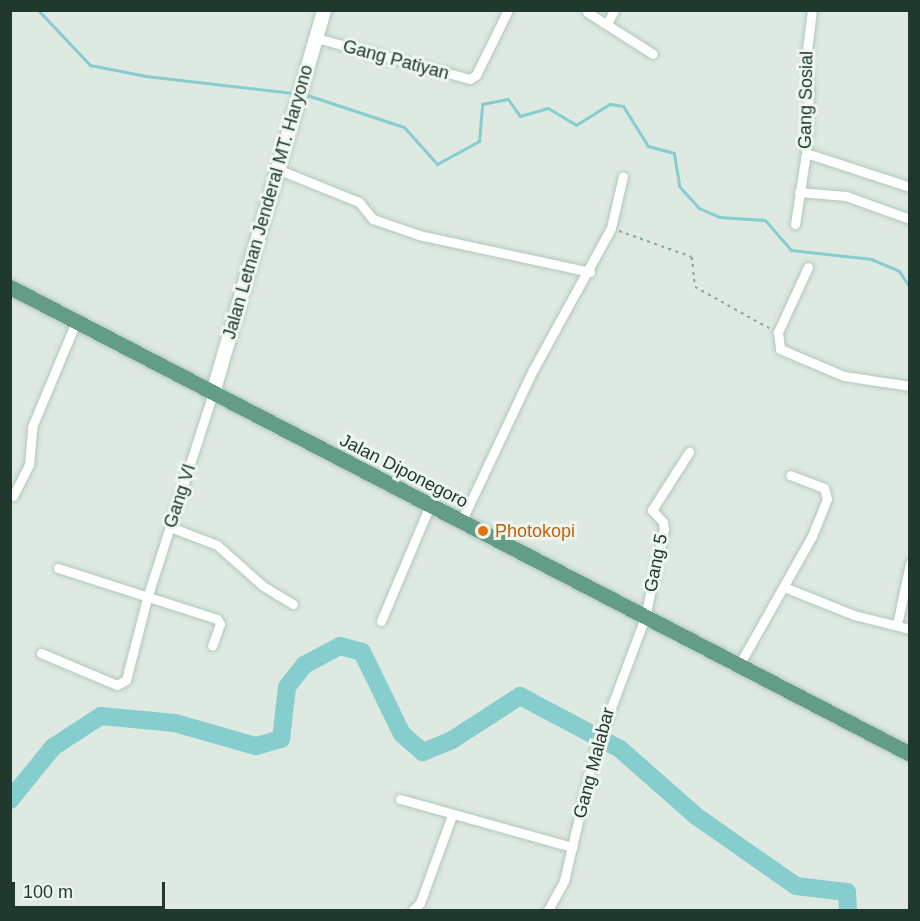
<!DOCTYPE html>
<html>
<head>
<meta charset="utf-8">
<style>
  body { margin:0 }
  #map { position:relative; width:920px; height:921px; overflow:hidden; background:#dee9e2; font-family:Arial,sans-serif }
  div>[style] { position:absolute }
  .stream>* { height:3px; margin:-1.5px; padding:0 1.5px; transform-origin:1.5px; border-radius:1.5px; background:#86cdcd }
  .river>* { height:18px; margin:-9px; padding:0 9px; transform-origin:9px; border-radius:9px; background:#86cdcd }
  .path>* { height:1.5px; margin-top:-0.75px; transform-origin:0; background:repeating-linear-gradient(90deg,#7fac96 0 3px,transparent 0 7.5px) }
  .roads { filter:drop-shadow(0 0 2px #b1c8bc) drop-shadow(0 0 2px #b1c8bc) }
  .street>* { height:9px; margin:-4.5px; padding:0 4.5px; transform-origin:4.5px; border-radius:4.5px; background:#fff }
  .secondary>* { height:14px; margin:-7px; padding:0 7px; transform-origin:7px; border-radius:7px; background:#fff }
  .primary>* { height:15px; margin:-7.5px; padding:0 7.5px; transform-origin:7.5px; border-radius:7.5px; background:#639d85 }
  .dots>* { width:16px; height:16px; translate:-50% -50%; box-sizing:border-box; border:3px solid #eef6f0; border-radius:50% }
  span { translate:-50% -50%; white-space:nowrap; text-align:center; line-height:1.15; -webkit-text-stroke:6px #eef6f0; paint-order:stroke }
  .street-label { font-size:18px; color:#20382d }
  .food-label { font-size:18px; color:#c56008 }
  .left { translate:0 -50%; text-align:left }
  .frame { position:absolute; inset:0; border:12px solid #20382d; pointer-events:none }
  .scale { position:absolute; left:12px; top:882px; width:153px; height:27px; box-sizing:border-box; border:3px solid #20382d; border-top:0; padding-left:8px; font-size:18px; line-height:21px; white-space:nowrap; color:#20382d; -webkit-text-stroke:4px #eef6f0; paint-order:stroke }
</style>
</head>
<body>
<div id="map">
  <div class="stream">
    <i style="left:38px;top:10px;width:76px;rotate:46.6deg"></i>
    <i style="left:90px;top:65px;width:57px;rotate:11.1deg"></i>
    <i style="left:146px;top:76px;width:149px;rotate:6.6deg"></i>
    <i style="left:304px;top:94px;width:105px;rotate:18.3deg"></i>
    <i style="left:404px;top:127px;width:50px;rotate:48.3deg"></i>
    <i style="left:437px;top:164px;width:48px;rotate:-28.7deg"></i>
    <i style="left:479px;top:141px;width:37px;rotate:-85deg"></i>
    <i style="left:482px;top:104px;width:26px;rotate:-11deg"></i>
    <i style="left:508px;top:99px;width:21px;rotate:55deg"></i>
    <i style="left:520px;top:116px;width:29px;rotate:-16deg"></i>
    <i style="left:548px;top:108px;width:33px;rotate:31deg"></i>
    <i style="left:576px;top:125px;width:40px;rotate:-32deg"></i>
    <i style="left:610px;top:104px;width:13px;rotate:9deg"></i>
    <i style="left:623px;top:106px;width:47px;rotate:58deg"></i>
    <i style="left:648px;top:146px;width:27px;rotate:15deg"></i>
    <i style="left:674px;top:153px;width:33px;rotate:81deg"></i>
    <i style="left:679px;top:186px;width:30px;rotate:48deg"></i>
    <i style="left:699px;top:208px;width:22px;rotate:24deg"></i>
    <i style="left:719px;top:217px;width:46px;rotate:3.7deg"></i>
    <i style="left:765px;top:220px;width:40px;rotate:49deg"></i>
    <i style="left:791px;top:250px;width:81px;rotate:6.4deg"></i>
    <i style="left:871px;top:259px;width:30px;rotate:23deg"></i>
    <i style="left:899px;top:271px;width:20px;rotate:57deg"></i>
  </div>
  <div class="river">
    <i style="left:10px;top:800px;width:68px;rotate:-50.9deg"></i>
    <i style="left:53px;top:747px;width:57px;rotate:-32.9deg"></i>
    <i style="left:101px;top:716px;width:74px;rotate:5.4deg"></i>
    <i style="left:175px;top:723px;width:84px;rotate:15.9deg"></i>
    <i style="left:256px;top:746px;width:26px;rotate:-16deg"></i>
    <i style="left:281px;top:739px;width:52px;rotate:-83.4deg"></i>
    <i style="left:287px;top:687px;width:28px;rotate:-52deg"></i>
    <i style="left:304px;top:665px;width:41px;rotate:-27.8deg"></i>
    <i style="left:340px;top:646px;width:23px;rotate:15deg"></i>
    <i style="left:362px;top:652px;width:91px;rotate:64deg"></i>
    <i style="left:402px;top:734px;width:28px;rotate:41deg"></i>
    <i style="left:423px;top:752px;width:31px;rotate:-22deg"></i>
    <i style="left:452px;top:740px;width:81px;rotate:-32.9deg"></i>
    <i style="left:520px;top:696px;width:113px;rotate:27.9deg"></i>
    <i style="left:620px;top:749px;width:101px;rotate:41.4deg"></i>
    <i style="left:696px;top:816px;width:122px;rotate:35deg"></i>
    <i style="left:796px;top:886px;width:51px;rotate:6.7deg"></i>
    <i style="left:847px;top:892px;width:18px;rotate:87deg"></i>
  </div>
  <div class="path">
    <i style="left:619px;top:231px;width:77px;rotate:19.6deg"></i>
    <i style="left:692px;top:257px;width:30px;rotate:84deg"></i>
    <i style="left:695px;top:287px;width:85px;rotate:29deg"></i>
  </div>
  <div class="roads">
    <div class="street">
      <i style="left:587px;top:12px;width:78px;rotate:32.5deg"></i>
      <i style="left:607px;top:24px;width:16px;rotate:-63deg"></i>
      <i style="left:316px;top:38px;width:159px;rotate:14.9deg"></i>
      <i style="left:470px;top:79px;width:7px;rotate:-34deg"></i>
      <i style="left:476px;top:75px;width:72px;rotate:-63.8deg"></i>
      <i style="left:806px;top:153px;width:109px;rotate:18.1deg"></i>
      <i style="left:277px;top:169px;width:88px;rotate:21.9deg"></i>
      <i style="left:359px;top:202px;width:22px;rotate:51deg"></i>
      <i style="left:373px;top:219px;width:49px;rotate:19.2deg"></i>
      <i style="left:419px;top:235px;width:175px;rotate:12.2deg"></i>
      <i style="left:799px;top:192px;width:47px;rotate:4.9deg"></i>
      <i style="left:846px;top:196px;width:68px;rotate:19.8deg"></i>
      <i style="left:795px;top:224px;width:72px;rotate:-81.2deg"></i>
      <i style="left:806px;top:153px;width:63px;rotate:-87.3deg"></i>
      <i style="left:809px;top:90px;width:32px;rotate:-95deg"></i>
      <i style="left:806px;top:58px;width:48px;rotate:-82.9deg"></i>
      <i style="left:808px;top:267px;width:72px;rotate:114.8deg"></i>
      <i style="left:778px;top:332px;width:17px;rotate:83deg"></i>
      <i style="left:780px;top:349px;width:69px;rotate:22.9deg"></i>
      <i style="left:844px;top:376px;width:67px;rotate:8.6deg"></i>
      <i style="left:13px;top:496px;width:35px;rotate:-63deg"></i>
      <i style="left:29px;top:465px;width:38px;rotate:-85deg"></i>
      <i style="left:32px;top:427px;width:114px;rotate:-67.3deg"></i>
      <i style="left:461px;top:522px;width:168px;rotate:-64.7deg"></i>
      <i style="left:533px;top:370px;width:162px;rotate:-61.2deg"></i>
      <i style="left:611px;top:228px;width:53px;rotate:-77deg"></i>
      <i style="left:170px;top:527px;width:50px;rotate:21deg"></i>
      <i style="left:217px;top:545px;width:62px;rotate:41.7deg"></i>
      <i style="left:263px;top:586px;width:35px;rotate:31deg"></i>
      <i style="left:58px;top:568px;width:167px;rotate:17.8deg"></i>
      <i style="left:217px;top:619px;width:6px;rotate:59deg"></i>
      <i style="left:220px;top:624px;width:23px;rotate:110deg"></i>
      <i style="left:784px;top:587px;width:75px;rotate:21.8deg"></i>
      <i style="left:854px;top:615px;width:58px;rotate:14deg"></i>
      <i style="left:381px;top:621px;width:126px;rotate:-67.1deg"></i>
      <i style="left:897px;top:625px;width:63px;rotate:-78.2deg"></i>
      <i style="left:41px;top:653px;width:82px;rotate:22.8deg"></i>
      <i style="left:117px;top:685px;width:10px;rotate:-29deg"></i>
      <i style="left:126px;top:680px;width:85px;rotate:-75.6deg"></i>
      <i style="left:147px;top:598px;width:215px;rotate:-72.2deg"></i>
      <i style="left:739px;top:665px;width:148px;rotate:-60.5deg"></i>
      <i style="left:812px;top:536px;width:40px;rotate:-68deg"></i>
      <i style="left:827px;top:499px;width:11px;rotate:-105deg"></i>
      <i style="left:824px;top:488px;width:36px;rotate:-159deg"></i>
      <i style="left:400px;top:799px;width:179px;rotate:15.6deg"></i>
      <i style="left:413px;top:910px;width:10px;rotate:-45deg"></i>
      <i style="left:420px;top:903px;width:94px;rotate:-70deg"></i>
      <i style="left:548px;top:910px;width:33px;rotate:-61deg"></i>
      <i style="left:564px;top:881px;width:131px;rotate:-76.8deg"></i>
      <i style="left:594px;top:753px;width:145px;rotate:-69.4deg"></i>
      <i style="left:645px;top:617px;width:90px;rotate:-77.8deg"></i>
      <i style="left:664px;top:529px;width:7px;rotate:-98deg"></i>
      <i style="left:663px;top:522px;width:16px;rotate:-133deg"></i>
      <i style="left:652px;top:510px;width:69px;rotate:-57.5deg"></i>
    </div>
    <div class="secondary">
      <i style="left:213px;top:393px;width:399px;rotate:-73.8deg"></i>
    </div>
    <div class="primary">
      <i style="left:10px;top:287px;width:1014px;rotate:27.42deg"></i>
    </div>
  </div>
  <div class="dots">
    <i style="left:483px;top:531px;background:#e8710a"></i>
  </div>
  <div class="street-label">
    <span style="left:396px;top:60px;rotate:15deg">Gang Patiyan</span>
    <span style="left:806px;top:100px;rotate:-89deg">Gang Sosial</span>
    <span style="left:268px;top:202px;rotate:-74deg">Jalan Letnan Jenderal MT. Haryono</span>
    <span style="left:404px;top:471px;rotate:27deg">Jalan Diponegoro</span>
    <span style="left:180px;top:496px;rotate:-72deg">Gang VI</span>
    <span style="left:656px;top:563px;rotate:-79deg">Gang 5</span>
    <span style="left:594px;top:763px;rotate:-75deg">Gang Malabar</span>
  </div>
  <div class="food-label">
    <span class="left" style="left:495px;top:531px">Photokopi</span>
  </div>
  <div class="frame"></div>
  <div class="scale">100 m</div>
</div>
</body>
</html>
